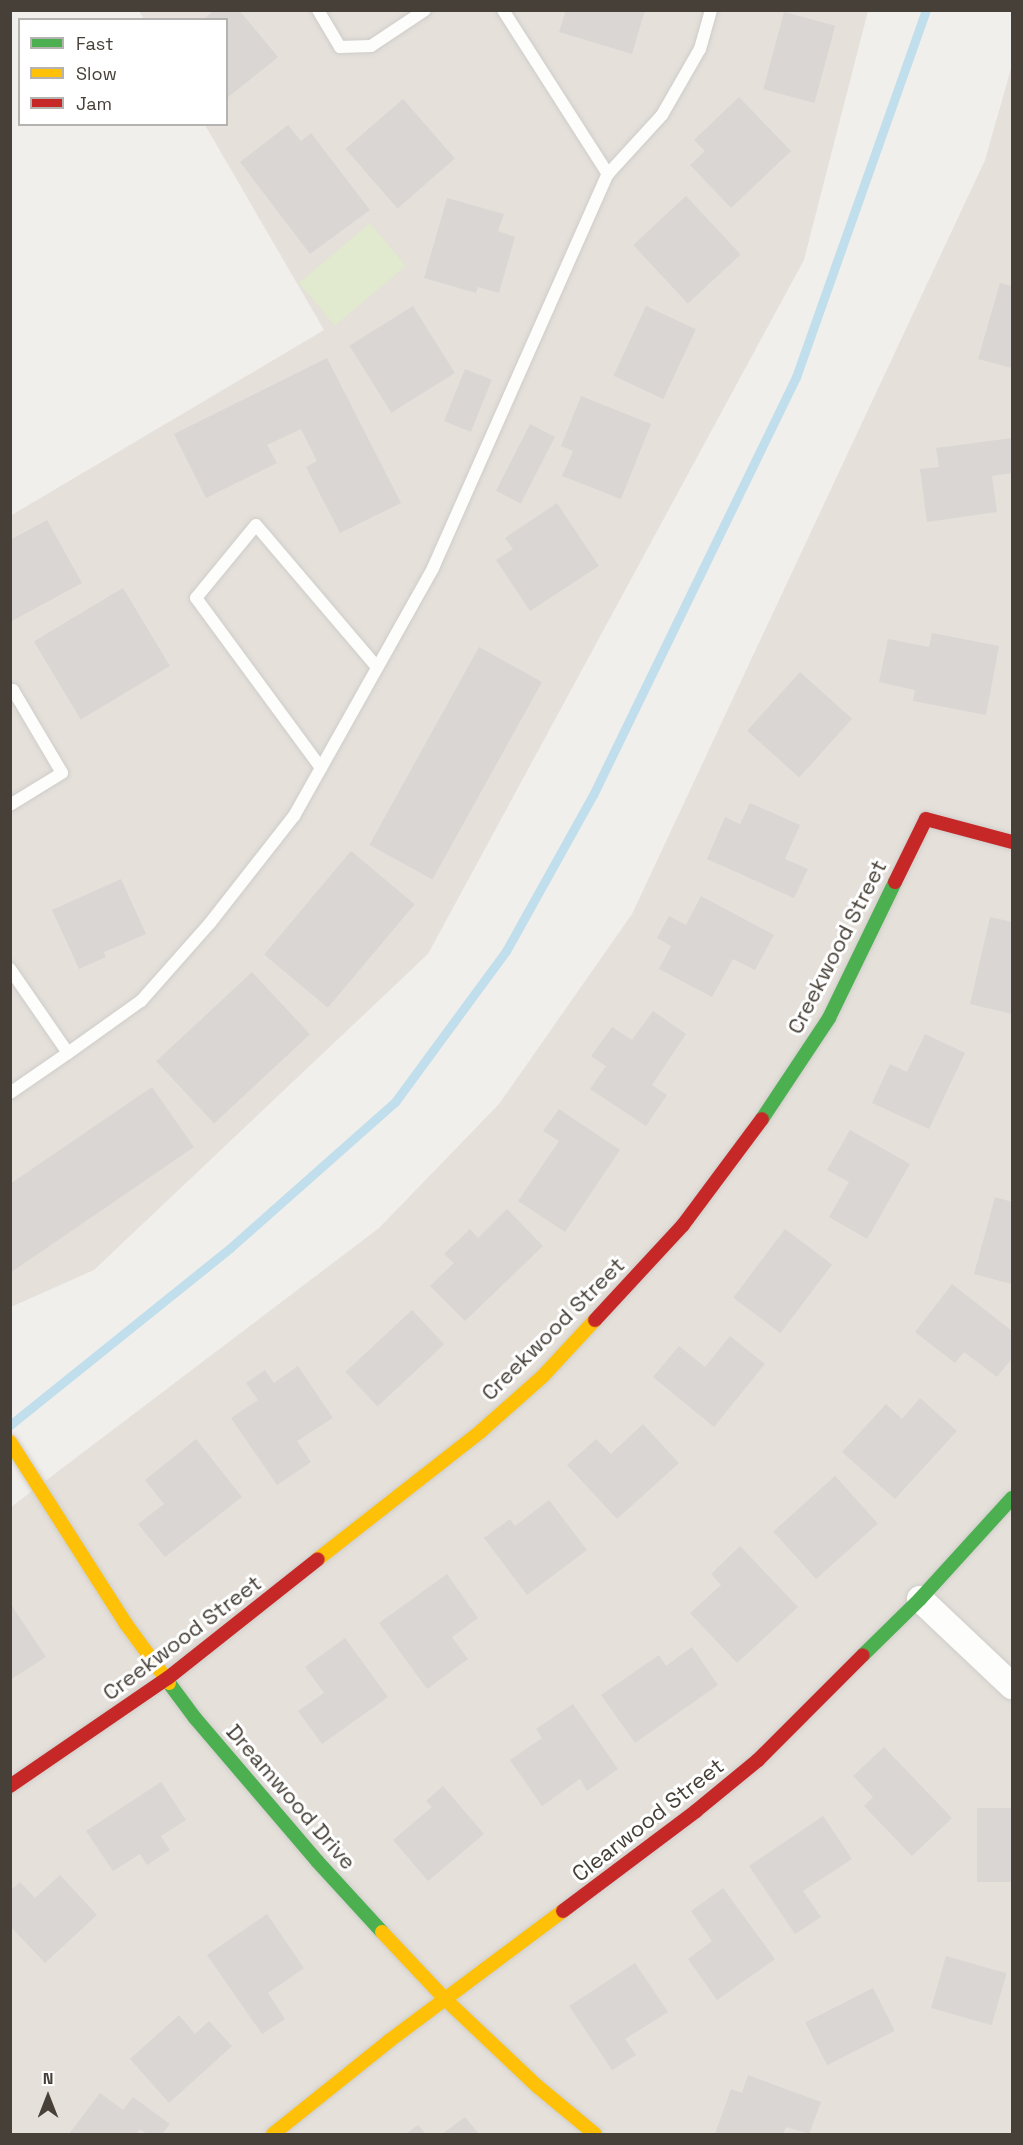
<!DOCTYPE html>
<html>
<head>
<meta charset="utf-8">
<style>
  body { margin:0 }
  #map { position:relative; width:1023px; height:2145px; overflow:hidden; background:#f1efec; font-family:"Space Grotesk",sans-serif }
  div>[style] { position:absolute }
  .residential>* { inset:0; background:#e5e0da }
  .green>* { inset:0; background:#e1e9ce; transform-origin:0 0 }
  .stream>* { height:9px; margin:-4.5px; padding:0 4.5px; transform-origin:4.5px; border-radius:4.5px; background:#c0deeb }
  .building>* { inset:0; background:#d9d6d3; transform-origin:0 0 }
  .roads { filter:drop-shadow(0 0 2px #cfcdca) drop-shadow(0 0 2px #cfcdca) }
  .lane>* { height:12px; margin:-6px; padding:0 6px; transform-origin:6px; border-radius:6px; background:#fdfdfc }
  .street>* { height:26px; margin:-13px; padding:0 13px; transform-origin:13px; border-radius:13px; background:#fdfdfc }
  .fast>* { height:14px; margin:-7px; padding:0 7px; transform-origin:7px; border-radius:7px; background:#4caf50 }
  .slow>* { height:14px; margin:-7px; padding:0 7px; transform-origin:7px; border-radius:7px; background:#ffc107 }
  .jam>* { height:14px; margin:-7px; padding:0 7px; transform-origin:7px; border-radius:7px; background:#c62828 }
  span { translate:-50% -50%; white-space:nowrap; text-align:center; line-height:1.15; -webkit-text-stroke:6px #fff; paint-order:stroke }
  .street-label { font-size:22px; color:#474038 }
  .frame { position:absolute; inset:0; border:12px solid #474038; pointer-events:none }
  .legend { position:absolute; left:18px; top:18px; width:210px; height:108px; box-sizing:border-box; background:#fff; border:2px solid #b5b3af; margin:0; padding:8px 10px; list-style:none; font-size:18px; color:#474038 }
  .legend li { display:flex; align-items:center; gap:12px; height:30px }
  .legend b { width:30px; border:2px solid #b5b3af }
  .north { position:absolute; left:18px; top:2067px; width:60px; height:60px; -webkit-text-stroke:4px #fff; paint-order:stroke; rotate:0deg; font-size:16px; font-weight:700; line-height:24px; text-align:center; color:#474038 }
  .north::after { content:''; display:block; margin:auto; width:21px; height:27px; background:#474038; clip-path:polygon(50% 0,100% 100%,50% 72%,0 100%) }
</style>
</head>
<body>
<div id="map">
  <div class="residential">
    <i style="clip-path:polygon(139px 11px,868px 11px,804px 260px,428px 954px,94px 1270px,11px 1307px,10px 516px,324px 330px,205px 125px,226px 124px,226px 20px,144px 19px)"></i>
    <i style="clip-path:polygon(1012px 65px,1012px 2134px,11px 2134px,11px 1507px,379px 1228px,499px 1104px,632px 914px,985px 160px)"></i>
  </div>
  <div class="green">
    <i style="left:370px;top:223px;width:56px;height:93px;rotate:50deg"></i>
  </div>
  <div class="stream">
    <i style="left:10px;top:1425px;width:282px;rotate:-38.8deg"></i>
    <i style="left:230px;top:1248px;width:220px;rotate:-41.5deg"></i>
    <i style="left:395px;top:1102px;width:187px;rotate:-53.7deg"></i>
    <i style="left:506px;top:951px;width:179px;rotate:-60.9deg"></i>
    <i style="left:593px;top:795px;width:465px;rotate:-64.1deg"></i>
    <i style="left:796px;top:377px;width:389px;rotate:-70.5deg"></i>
  </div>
  <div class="building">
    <i style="clip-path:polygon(214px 10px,239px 10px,278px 57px,226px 99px,226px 20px,203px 20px)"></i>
    <i style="clip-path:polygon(566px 10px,645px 10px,632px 54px,559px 32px)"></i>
    <i style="left:784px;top:12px;width:53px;height:80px;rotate:15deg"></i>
    <i style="clip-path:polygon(739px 97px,791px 151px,731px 208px,690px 165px,705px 151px,694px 140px)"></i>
    <i style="left:403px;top:99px;width:79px;height:76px;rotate:49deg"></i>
    <i style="clip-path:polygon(288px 125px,301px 141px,311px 133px,370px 210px,310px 254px,240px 162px)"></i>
    <i style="left:686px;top:196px;width:80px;height:72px;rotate:47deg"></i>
    <i style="clip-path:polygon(447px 198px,504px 214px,498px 231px,515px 237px,499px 293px,478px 287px,476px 293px,424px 278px)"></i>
    <i style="clip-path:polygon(1000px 283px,1012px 286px,1012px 368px,978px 359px)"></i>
    <i style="left:413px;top:306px;width:79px;height:75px;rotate:58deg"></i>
    <i style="left:646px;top:306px;width:55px;height:77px;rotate:25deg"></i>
    <i style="clip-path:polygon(327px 358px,401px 503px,340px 533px,306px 467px,317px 461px,301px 429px,267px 445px,277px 463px,206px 498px,174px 434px)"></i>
    <i style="left:465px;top:369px;width:29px;height:56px;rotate:22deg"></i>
    <i style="clip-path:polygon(581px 396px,651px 424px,621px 499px,562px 476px,573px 451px,561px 446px)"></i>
    <i style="left:530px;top:424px;width:28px;height:75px;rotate:27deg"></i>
    <i style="clip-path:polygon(1012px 438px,1012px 473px,992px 476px,997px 512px,927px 522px,920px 469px,939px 467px,936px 448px)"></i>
    <i style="clip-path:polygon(557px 503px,599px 566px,530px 611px,496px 560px,513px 549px,505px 538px)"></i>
    <i style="clip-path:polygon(47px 520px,82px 583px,10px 622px,10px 540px)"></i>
    <i style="left:123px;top:588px;width:91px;height:104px;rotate:59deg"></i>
    <i style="clip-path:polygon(932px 633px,999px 646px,986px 715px,913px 701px,915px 690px,879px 682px,888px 639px,929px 647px)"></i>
    <i style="left:479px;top:647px;width:72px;height:226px;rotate:29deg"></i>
    <i style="left:800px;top:672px;width:70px;height:79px;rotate:42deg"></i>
    <i style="clip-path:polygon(750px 803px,800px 825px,785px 859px,808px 869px,794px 898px,707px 859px,725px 817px,740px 824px)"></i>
    <i style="left:351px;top:851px;width:83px;height:135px;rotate:40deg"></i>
    <i style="clip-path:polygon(121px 879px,146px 934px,104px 952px,106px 957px,79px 969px,52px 910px)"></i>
    <i style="clip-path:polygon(701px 896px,774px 935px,755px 970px,733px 959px,712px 997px,659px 969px,671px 946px,657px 938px,669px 916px,686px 925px)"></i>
    <i style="clip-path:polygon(990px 917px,1012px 922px,1012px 1014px,970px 1004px)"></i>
    <i style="left:252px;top:972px;width:85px;height:131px;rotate:47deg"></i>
    <i style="clip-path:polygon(653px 1011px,686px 1034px,652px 1085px,667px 1095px,646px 1126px,590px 1089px,606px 1066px,591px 1056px,612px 1027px,632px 1040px)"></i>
    <i style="clip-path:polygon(925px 1034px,965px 1053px,929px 1129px,872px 1103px,890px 1064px,907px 1072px)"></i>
    <i style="clip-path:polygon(152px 1087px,194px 1147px,10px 1273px,10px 1184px)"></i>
    <i style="clip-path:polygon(559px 1109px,620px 1150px,565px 1232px,518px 1201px,559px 1141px,543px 1131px)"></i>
    <i style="clip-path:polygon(850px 1130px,910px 1164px,867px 1239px,829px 1217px,849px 1182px,827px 1170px)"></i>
    <i style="clip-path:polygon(995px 1197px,1012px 1202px,1012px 1284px,974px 1274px)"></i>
    <i style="clip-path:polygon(507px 1209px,543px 1246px,465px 1321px,430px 1286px,454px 1263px,444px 1254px,470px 1229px,478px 1238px)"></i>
    <i style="left:785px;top:1229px;width:59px;height:86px;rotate:37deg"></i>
    <i style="clip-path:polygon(952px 1284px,1012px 1331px,1012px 1358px,997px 1377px,964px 1352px,955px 1363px,915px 1332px)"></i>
    <i style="left:412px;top:1310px;width:47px;height:91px;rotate:47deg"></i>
    <i style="clip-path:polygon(730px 1336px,765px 1364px,714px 1427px,653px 1377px,679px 1346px,705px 1367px)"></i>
    <i style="clip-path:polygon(298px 1366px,333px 1418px,297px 1441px,311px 1462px,277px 1485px,231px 1418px,258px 1400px,246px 1383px,265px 1370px,274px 1383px)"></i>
    <i style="clip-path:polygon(920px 1398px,957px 1431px,895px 1499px,842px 1452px,886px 1404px,902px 1419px)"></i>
    <i style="clip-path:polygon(643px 1424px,679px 1463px,617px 1519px,567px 1465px,596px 1439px,611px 1454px)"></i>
    <i style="clip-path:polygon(196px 1439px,242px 1497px,165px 1557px,138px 1524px,164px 1504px,145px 1480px)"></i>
    <i style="left:835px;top:1476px;width:64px;height:83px;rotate:48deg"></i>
    <i style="clip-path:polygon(549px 1500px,587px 1550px,527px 1595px,484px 1538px,510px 1519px,515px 1526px)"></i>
    <i style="clip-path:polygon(740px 1546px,798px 1607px,737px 1663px,690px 1613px,721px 1585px,711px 1574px)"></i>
    <i style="clip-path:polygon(447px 1574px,478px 1618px,452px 1637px,468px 1659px,427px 1689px,379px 1623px)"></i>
    <i style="clip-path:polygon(10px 1603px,46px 1657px,10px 1680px)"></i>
    <i style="clip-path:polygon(345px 1638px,388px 1697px,322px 1744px,298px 1711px,324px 1693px,305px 1667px)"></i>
    <i style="clip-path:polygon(692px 1647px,718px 1685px,635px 1743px,601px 1695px,659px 1655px,666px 1666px)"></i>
    <i style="clip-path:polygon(573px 1704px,618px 1769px,587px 1791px,580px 1779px,542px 1806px,510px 1760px,542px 1738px,536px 1729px)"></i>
    <i style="clip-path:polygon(884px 1747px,952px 1818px,912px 1856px,864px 1806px,873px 1797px,853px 1776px)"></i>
    <i style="clip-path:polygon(161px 1782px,186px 1820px,161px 1836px,170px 1850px,147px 1865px,140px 1854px,113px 1871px,86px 1831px)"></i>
    <i style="clip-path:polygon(443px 1786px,484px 1834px,428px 1881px,393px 1840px,432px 1807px,426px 1801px)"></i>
    <i style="left:1012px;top:1808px;width:74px;height:35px;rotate:90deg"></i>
    <i style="clip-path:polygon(823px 1816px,852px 1859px,803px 1891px,821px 1917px,795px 1934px,749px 1866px)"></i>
    <i style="clip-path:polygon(60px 1875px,97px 1915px,45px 1963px,10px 1926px,10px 1891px,20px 1882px,35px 1898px)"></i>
    <i style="clip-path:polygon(723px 1888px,775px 1959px,717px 2000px,688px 1959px,712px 1941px,691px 1911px)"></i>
    <i style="clip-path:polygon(267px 1914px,304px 1968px,268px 1993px,285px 2019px,262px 2034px,207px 1955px)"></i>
    <i style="left:946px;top:1956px;width:63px;height:54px;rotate:16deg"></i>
    <i style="clip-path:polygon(635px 1963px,668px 2012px,625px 2039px,636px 2055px,612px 2070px,569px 2006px)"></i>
    <i style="left:873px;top:1988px;width:48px;height:76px;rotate:63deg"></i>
    <i style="clip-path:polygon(179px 2015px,195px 2034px,209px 2021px,232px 2046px,169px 2103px,130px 2059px)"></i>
    <i style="clip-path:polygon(748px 2075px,821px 2102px,809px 2134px,786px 2127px,783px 2134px,715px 2134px,731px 2089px,742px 2093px)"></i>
    <i style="clip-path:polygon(100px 2093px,123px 2110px,133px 2097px,170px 2124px,162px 2134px,147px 2134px,140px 2129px,136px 2134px,69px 2134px)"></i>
    <i style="clip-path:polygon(465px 2117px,479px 2134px,442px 2134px)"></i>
    <i style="clip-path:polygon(418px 2125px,426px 2134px,406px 2134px)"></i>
  </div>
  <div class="roads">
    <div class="lane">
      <i style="left:318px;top:10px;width:43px;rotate:59.3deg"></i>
      <i style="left:340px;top:47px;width:31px;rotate:-2deg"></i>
      <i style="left:371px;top:46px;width:65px;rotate:-33.7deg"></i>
      <i style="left:503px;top:10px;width:195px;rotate:57.4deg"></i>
      <i style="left:10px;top:691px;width:3px;rotate:-18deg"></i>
      <i style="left:13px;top:690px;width:96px;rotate:59.4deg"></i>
      <i style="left:62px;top:773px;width:61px;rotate:148.4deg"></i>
      <i style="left:321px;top:768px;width:211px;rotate:-126.3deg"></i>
      <i style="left:196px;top:598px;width:94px;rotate:-50.6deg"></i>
      <i style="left:256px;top:525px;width:187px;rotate:49.6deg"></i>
      <i style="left:10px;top:969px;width:102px;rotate:55.4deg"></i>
      <i style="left:68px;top:1053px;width:70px;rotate:145.4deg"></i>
      <i style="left:68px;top:1053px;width:90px;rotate:-35.5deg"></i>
      <i style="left:141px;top:1001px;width:104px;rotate:-48.5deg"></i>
      <i style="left:210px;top:923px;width:136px;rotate:-51.9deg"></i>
      <i style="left:294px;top:816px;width:284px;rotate:-60.7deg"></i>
      <i style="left:433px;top:568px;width:431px;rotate:-66.1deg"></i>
      <i style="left:608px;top:174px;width:80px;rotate:-47.5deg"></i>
      <i style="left:662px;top:115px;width:76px;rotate:-60.1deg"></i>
      <i style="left:700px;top:49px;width:41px;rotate:-74.2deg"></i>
    </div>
    <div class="street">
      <i style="left:920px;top:1599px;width:127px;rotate:43.4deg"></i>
    </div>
    <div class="fast">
      <i style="left:762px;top:1119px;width:121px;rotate:-56.4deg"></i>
      <i style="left:829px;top:1018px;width:151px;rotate:-64.1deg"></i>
      <i style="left:863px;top:1655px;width:80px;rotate:-44.5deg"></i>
      <i style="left:920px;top:1599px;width:137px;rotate:-47.7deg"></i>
      <i style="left:169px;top:1683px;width:44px;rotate:53.4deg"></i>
      <i style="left:195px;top:1718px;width:188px;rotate:49.5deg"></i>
      <i style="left:317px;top:1861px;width:96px;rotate:47.5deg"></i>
    </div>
    <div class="slow">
      <i style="left:10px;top:1442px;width:216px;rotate:57.5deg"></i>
      <i style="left:126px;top:1624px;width:73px;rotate:53.9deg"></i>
      <i style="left:318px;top:1559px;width:207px;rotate:-38.1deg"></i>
      <i style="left:481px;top:1431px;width:83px;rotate:-41.6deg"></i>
      <i style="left:543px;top:1376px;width:76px;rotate:-47.1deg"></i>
      <i style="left:382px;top:1932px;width:93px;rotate:46.7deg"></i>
      <i style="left:446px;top:2000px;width:125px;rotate:43.4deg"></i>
      <i style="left:537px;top:2086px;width:75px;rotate:39.6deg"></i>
      <i style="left:273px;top:2134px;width:149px;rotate:-38.7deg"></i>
      <i style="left:389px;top:2041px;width:217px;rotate:-36.8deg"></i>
    </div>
    <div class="jam">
      <i style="left:895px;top:882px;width:70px;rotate:-63.8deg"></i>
      <i style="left:926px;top:819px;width:89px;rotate:15deg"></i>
      <i style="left:595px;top:1320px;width:129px;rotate:-47.2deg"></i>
      <i style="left:683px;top:1225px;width:132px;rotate:-53.3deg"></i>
      <i style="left:10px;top:1786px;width:191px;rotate:-34.4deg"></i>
      <i style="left:168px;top:1678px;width:191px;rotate:-38.4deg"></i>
      <i style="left:563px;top:1911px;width:166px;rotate:-36.9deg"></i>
      <i style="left:696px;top:1811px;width:80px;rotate:-39.4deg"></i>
      <i style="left:758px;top:1760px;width:148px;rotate:-45deg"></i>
    </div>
  </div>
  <div class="street-label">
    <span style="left:837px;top:947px;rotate:-63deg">Creekwood Street</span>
    <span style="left:553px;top:1329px;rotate:-45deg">Creekwood Street</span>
    <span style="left:182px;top:1638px;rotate:-37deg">Creekwood Street</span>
    <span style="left:291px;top:1797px;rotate:49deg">Dreamwood Drive</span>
    <span style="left:648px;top:1820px;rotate:-38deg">Clearwood Street</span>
  </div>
  <div class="frame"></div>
  <ul class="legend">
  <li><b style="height:8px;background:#4caf50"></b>Fast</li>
  <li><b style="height:8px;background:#ffc107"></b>Slow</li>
  <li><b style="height:8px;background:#c62828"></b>Jam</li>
  </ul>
  <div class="north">N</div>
</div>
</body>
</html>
